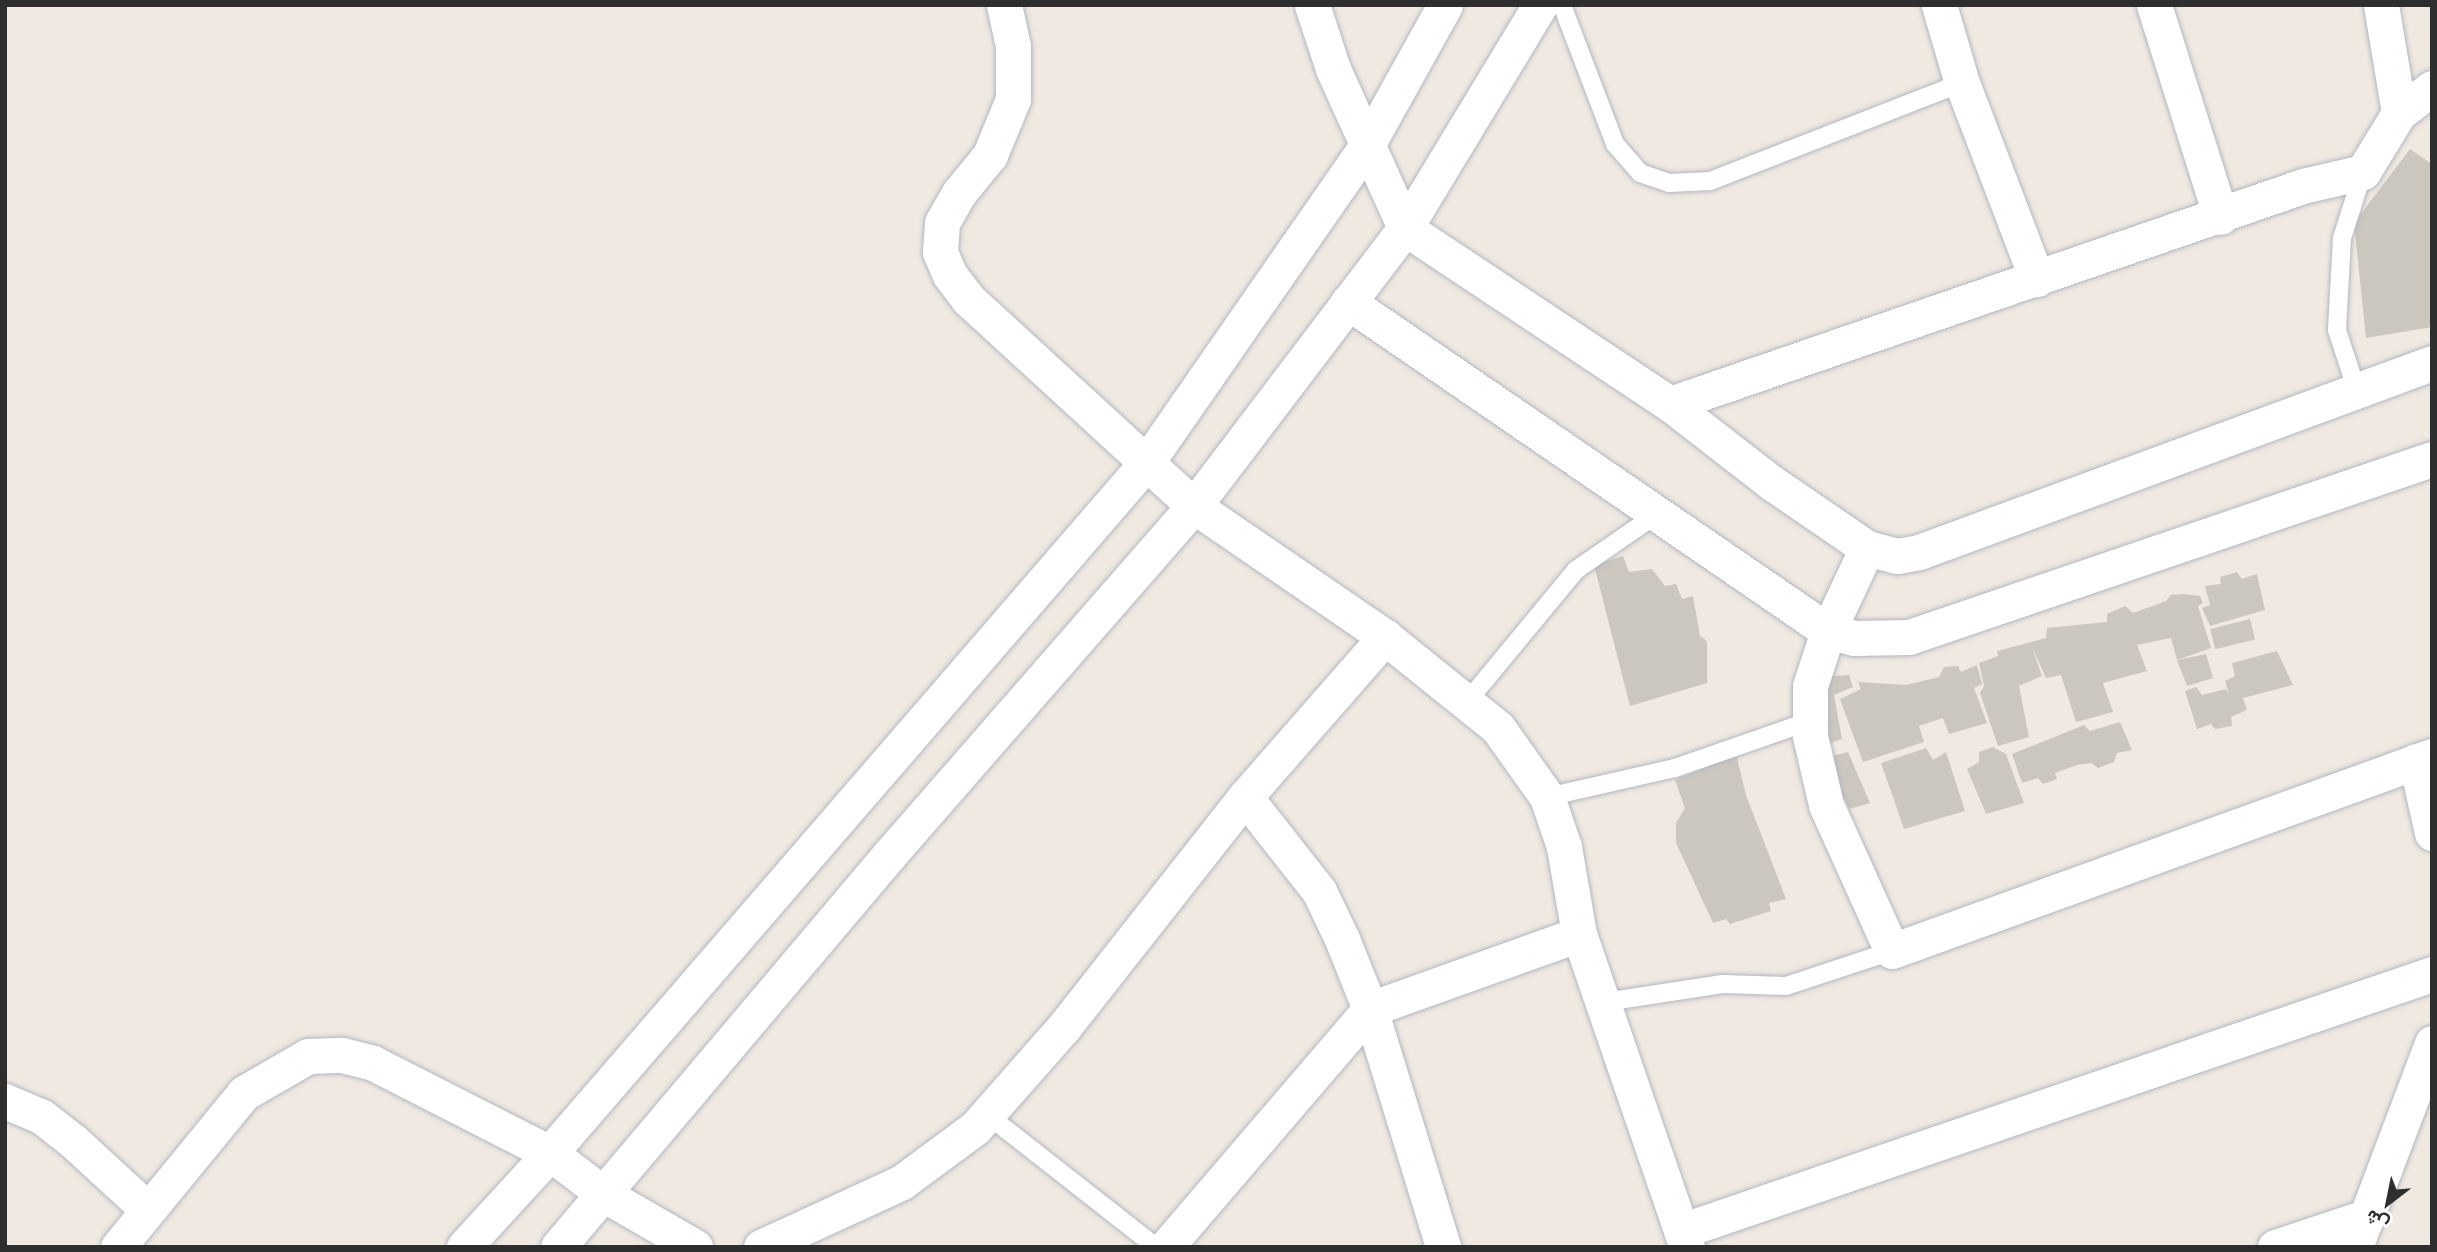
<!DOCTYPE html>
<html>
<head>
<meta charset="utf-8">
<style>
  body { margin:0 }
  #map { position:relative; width:2437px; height:1252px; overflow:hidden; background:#efe9e1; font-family:Barlow,Vazirmatn,sans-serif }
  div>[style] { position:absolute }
  .building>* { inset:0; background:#cbc7bf; transform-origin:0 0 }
  .roads { filter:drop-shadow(0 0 2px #b4b7c1) drop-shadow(0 0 2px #b4b7c1) }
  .service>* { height:18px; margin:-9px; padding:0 9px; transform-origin:9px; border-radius:9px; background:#fff }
  .minor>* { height:35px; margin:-17.5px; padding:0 17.5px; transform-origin:17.5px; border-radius:17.5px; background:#fff }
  span { translate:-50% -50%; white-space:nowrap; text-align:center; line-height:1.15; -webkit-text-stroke:7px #fff; paint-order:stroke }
  .frame { position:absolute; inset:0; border:7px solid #2e2e2e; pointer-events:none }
  .north { position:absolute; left:2353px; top:1168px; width:70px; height:70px; -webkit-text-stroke:5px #fff; paint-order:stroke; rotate:212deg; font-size:19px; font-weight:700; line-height:28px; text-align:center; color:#2e2e2e }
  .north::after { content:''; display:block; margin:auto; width:24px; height:32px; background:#2e2e2e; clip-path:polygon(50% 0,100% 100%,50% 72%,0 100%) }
</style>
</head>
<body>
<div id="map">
  <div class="building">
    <i style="clip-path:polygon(2410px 149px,2432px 164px,2432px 327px,2366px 338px,2354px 223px)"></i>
    <i style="clip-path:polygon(1623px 556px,1629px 572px,1652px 569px,1665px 586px,1676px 584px,1682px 599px,1693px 596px,1700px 636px,1707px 641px,1707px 683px,1630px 706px,1594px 565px)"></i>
    <i style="clip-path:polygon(2237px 572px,2242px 579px,2257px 574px,2265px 610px,2210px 626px,2202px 608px,2210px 605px,2205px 586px,2221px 584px,2220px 577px)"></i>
    <i style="clip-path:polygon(2184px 594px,2200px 596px,2203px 603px,2198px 606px,2211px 648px,2177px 660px,2171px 638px,2137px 645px,2147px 671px,2103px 683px,2113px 712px,2076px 722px,2061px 675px,2046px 678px,2032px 647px,2042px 676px,2019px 686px,2029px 737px,1998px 746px,1980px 693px,1984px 686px,1979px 663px,1998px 656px,1997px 651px,2046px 638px,2047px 628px,2107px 622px,2107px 614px,2125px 606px,2133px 613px,2166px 601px,2171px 595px)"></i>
    <i style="left:2250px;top:619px;width:21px;height:41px;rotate:76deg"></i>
    <i style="clip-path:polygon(2277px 651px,2293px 685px,2243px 698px,2247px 710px,2231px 717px,2232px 726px,2215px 729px,2211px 724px,2197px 729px,2185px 691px,2196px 687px,2202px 695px,2226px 689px,2229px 694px,2225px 681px,2235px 676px,2232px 663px)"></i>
    <i style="clip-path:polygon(2206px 654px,2213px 678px,2187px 686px,2177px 660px)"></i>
    <i style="clip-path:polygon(1977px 665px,1982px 684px,1974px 688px,1987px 723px,1949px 734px,1943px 718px,1919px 726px,1924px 742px,1863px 762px,1840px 699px,1861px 689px,1858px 682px,1906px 685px,1939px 677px,1944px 667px,1958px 666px,1961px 672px)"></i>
    <i style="clip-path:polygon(1849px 675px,1853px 687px,1834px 695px,1842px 739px,1813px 749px,1818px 677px)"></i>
    <i style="clip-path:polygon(2120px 722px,2132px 750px,2117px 753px,2114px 762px,2098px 768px,2091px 763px,2077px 765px,2055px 773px,2057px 779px,2043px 784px,2038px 778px,2022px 783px,2012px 754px,2084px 725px,2090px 731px)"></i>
    <i style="clip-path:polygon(1993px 747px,2006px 754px,2024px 803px,1986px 814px,1967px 769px,1979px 762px,1979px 752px)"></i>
    <i style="clip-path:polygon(1926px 748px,1933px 760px,1946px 752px,1965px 811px,1904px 829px,1881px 763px)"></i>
    <i style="clip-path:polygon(1848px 752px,1870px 803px,1849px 809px,1845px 799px,1835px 800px,1824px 758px)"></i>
    <i style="clip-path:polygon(1736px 754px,1746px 795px,1786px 899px,1769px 903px,1771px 911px,1730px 924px,1726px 919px,1713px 923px,1676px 843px,1676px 823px,1685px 808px,1675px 780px,1709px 766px,1706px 760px)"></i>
  </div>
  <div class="roads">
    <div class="service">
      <i style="left:1562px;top:5px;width:149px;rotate:69.1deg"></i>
      <i style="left:1615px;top:144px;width:38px;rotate:49deg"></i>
      <i style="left:1640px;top:173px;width:31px;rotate:19deg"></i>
      <i style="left:1669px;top:183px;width:41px;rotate:-2.8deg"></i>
      <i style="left:1710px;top:181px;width:270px;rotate:-21.3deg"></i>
      <i style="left:2357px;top:391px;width:64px;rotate:-108.2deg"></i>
      <i style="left:2337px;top:330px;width:92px;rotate:-86.9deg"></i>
      <i style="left:2342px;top:238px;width:69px;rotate:-72.3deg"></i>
      <i style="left:1466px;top:703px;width:173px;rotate:-50.4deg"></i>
      <i style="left:1576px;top:570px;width:98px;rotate:-34.7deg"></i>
      <i style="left:1547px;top:797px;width:131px;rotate:-12.8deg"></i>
      <i style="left:1675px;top:768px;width:143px;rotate:-19.2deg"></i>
      <i style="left:1605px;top:1002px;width:119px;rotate:-8.7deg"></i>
      <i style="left:1723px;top:984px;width:63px;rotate:1.8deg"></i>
      <i style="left:1786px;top:986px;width:112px;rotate:-18.3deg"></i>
      <i style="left:985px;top:1113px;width:217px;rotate:38.1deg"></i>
    </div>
    <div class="minor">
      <i style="left:1004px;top:5px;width:42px;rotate:77.6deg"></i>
      <i style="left:1013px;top:46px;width:53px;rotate:90deg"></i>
      <i style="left:1013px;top:99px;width:61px;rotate:112.3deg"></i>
      <i style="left:990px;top:155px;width:49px;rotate:129.2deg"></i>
      <i style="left:959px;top:193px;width:34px;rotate:120deg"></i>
      <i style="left:942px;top:223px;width:29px;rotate:94deg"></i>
      <i style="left:940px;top:252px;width:25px;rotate:67deg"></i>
      <i style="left:950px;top:275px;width:31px;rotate:53deg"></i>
      <i style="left:969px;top:300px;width:305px;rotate:42.5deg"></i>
      <i style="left:1194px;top:506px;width:232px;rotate:34.4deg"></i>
      <i style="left:1385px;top:637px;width:145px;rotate:38.8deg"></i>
      <i style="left:1498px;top:728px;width:85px;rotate:54.6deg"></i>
      <i style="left:1547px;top:797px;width:53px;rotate:71.2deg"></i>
      <i style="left:1564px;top:847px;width:88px;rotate:80.2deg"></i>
      <i style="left:1579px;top:934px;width:331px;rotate:71deg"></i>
      <i style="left:1312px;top:5px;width:67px;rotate:71.8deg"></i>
      <i style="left:1333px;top:69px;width:175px;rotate:65.6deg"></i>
      <i style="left:1405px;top:228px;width:318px;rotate:33.6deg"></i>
      <i style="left:1939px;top:5px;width:81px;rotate:73.6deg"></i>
      <i style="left:1962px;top:83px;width:210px;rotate:69.1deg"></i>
      <i style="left:2154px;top:5px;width:222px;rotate:72.5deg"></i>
      <i style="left:2381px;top:5px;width:109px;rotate:80.5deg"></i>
      <i style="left:2432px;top:88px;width:41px;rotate:142.9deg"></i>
      <i style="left:2399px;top:113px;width:69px;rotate:121.4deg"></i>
      <i style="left:2363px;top:172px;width:62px;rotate:166.9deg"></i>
      <i style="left:2303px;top:186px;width:669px;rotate:161deg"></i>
      <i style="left:1670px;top:404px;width:129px;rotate:37.8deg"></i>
      <i style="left:1772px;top:483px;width:115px;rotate:34.4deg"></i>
      <i style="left:1867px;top:548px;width:92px;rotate:115.2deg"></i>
      <i style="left:1828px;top:631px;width:27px;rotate:15deg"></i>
      <i style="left:1854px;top:638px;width:55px;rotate:-1deg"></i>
      <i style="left:1909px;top:637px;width:552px;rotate:-18.8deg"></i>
      <i style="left:1348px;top:302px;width:582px;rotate:34.43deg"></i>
      <i style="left:1828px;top:631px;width:58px;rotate:108.1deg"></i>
      <i style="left:1810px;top:686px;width:50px;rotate:90deg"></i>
      <i style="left:1810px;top:736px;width:71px;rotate:76.9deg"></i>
      <i style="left:1826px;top:805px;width:160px;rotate:65.7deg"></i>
      <i style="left:1892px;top:951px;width:574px;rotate:-19.86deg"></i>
      <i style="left:1867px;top:548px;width:31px;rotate:15deg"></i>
      <i style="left:1897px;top:556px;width:22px;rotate:-10deg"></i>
      <i style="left:1919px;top:552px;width:547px;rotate:-20.22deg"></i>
      <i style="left:2416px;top:761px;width:74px;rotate:77.5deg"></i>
      <i style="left:1245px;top:797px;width:120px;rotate:51.8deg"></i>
      <i style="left:1319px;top:891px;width:53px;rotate:64.4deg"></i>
      <i style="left:1342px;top:939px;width:75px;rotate:68.2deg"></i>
      <i style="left:1370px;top:1009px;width:249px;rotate:72.9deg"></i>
      <i style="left:5px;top:1101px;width:39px;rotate:23deg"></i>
      <i style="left:41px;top:1116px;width:41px;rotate:38deg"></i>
      <i style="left:73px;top:1141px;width:100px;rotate:42.6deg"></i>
      <i style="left:1681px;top:1231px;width:794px;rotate:-18.89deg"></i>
      <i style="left:118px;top:1247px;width:199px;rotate:-50.7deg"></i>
      <i style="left:244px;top:1093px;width:74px;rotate:-30deg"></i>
      <i style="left:308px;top:1056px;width:34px;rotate:-2deg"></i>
      <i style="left:342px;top:1055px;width:32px;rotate:14deg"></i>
      <i style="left:373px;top:1063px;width:199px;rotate:27deg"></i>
      <i style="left:550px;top:1153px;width:69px;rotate:37.4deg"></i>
      <i style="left:605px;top:1195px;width:104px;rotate:30deg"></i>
      <i style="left:464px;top:1247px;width:127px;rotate:-47.5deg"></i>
      <i style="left:550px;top:1153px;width:913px;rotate:-49.17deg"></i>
      <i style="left:1147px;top:462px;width:384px;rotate:-55.2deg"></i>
      <i style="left:1366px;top:147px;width:162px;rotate:-60.9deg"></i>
      <i style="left:558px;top:1247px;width:514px;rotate:-49.81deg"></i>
      <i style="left:890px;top:854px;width:462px;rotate:-48.9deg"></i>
      <i style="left:1194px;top:506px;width:349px;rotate:-52.8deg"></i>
      <i style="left:1405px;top:228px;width:261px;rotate:-58.8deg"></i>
      <i style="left:761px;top:1247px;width:155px;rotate:-24.7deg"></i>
      <i style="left:902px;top:1182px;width:91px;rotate:-36.5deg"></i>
      <i style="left:975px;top:1128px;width:135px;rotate:-48.6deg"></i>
      <i style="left:1064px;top:1027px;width:293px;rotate:-51.8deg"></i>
      <i style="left:1245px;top:797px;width:213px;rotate:-48.8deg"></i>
      <i style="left:1166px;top:1247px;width:313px;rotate:-49.4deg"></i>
      <i style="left:1370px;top:1009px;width:222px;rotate:-19.7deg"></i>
      <i style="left:2275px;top:1247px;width:98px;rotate:-18.4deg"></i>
      <i style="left:2355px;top:1247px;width:218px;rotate:-69.3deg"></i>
    </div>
  </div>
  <div class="frame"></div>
  <div class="north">ش</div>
</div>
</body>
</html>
